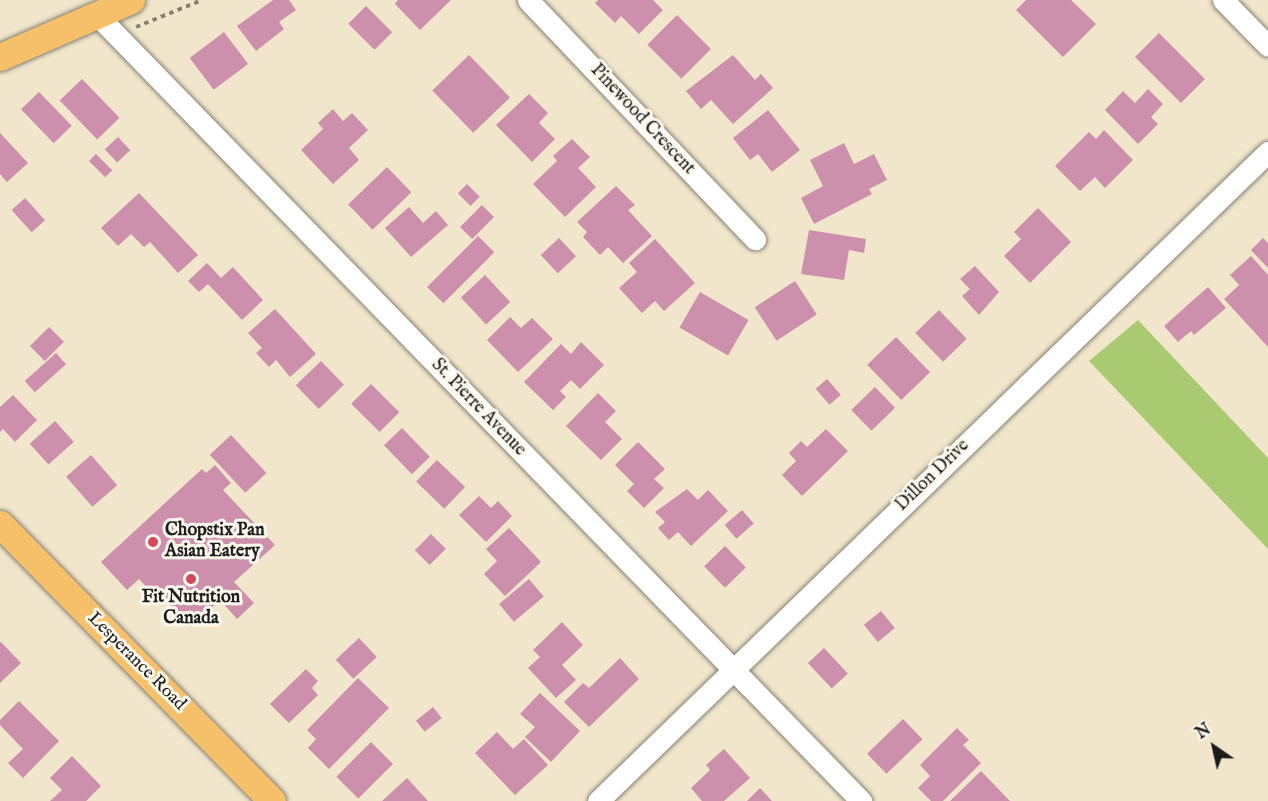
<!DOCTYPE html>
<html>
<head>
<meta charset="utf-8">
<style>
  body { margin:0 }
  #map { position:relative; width:1268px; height:801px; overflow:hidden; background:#f1e6cb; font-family:"IM FELL English",serif }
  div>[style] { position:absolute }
  .green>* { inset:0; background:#aaca72 }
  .building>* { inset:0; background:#cc90ad; transform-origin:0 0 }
  .path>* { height:4px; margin-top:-2px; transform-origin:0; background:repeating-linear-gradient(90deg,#868174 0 4.5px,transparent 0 9px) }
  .roads { filter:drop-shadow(0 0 2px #868174) drop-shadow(0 0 2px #868174) }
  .minor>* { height:21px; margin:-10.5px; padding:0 10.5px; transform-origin:10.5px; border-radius:10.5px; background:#fff }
  .major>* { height:27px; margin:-13.5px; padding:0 13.5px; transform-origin:13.5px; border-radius:13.5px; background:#f6c06b }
  .dots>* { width:16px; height:16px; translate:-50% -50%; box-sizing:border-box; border:3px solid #fbf7ec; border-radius:50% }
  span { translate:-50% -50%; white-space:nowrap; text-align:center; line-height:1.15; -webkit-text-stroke:6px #fbf7ec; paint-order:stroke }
  .street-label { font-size:18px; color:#1c1c1c }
  .poi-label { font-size:18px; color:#1c1c1c; font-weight:700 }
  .left { translate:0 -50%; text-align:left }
  .north { position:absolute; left:1184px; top:717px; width:60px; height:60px; -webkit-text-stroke:4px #fbf7ec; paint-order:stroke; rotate:326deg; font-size:16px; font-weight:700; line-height:24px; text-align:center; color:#1c1c1c }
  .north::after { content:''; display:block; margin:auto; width:21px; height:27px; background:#1c1c1c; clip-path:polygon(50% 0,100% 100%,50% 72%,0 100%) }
</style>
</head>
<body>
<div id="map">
  <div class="green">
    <i style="clip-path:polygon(1138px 320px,1268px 458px,1268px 549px,1089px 361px)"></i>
  </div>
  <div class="building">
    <i style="clip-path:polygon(273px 0,289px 0,296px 10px,279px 22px,284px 29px,256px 51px,237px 26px)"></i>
    <i style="clip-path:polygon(398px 0,451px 0,420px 30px,395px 4px)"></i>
    <i style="clip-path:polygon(598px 0,653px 0,663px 10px,639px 34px,621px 16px,615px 23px,595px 3px)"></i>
    <i style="clip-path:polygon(1026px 0,1071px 0,1096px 24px,1063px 57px,1016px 10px)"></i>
    <i style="left:366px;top:6px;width:37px;height:25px;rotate:45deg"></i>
    <i style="left:677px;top:15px;width:48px;height:42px;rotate:45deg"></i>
    <i style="left:224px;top:32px;width:40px;height:43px;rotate:53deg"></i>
    <i style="left:1159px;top:33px;width:65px;height:34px;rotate:45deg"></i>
    <i style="left:469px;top:55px;width:59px;height:51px;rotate:46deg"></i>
    <i style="clip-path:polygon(733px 55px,755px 80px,761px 74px,773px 88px,733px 124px,711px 100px,701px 109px,686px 91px)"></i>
    <i style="left:82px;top:79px;width:54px;height:31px;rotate:46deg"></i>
    <i style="clip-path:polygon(1148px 89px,1163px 104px,1151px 117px,1158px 124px,1138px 144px,1105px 110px,1123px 91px,1135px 103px)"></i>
    <i style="left:39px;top:92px;width:47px;height:25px;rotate:46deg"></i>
    <i style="clip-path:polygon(529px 94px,548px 113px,539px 123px,555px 139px,532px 162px,496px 125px)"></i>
    <i style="clip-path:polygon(333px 109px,343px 121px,352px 113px,368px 130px,349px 148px,359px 160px,333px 184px,301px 150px,323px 129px,318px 123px)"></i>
    <i style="clip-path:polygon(768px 110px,800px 150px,772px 172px,758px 154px,750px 160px,733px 138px)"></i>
    <i style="clip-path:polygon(1104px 130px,1133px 160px,1105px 188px,1095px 177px,1080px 191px,1055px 166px,1089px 132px,1096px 139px)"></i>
    <i style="clip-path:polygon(0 133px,28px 163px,7px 182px,0 174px)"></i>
    <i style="left:118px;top:137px;width:18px;height:18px;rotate:47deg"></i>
    <i style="clip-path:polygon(572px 139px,590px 157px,578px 168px,596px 187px,565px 217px,533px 184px,557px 161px,553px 156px)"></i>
    <i style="clip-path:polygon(844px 143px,854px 164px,874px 154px,887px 180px,869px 189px,872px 194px,814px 224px,801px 198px,823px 186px,810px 160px)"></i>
    <i style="left:96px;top:154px;width:23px;height:10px;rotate:45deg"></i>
    <i style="left:387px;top:167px;width:35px;height:54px;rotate:46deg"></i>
    <i style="left:467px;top:184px;width:18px;height:13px;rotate:45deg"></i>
    <i style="clip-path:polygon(616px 186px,635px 205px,628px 210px,652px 236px,623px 263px,608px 247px,600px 255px,583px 237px,587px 232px,577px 222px)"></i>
    <i style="clip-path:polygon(139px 193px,198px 255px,178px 273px,150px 242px,144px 247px,131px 234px,118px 246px,101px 228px)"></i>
    <i style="left:25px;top:198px;width:30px;height:18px;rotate:48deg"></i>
    <i style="left:482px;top:205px;width:17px;height:31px;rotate:45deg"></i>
    <i style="clip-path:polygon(409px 207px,423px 223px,436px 211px,448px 225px,411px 257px,385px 228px)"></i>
    <i style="clip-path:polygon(1038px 208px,1071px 242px,1030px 283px,1004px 256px,1021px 239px,1014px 232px)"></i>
    <i style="clip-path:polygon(809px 230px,866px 239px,864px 253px,849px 250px,844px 280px,801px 274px)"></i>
    <i style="left:478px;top:236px;width:23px;height:72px;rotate:45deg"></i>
    <i style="left:559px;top:238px;width:25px;height:25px;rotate:47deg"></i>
    <i style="clip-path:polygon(1263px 238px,1268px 243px,1268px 268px,1251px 250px)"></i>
    <i style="clip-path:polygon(655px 239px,695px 283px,664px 311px,655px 301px,642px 313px,619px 288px,637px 272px,629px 263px)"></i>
    <i style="clip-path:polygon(1251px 256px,1268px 275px,1268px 347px,1224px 299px,1239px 285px,1230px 275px)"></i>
    <i style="clip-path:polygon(207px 263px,221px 278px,233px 267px,263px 300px,242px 320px,208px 284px,199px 292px,188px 281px)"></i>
    <i style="clip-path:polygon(975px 266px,999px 292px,979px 315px,962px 296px,970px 289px,960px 279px)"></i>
    <i style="left:485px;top:275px;width:37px;height:33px;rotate:47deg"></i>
    <i style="left:795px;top:281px;width:40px;height:48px;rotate:57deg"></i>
    <i style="clip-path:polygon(1208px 287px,1226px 308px,1194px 335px,1191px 331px,1178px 342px,1164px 326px)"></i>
    <i style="left:700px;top:292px;width:56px;height:41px;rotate:30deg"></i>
    <i style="clip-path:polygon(275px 309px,316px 354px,290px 377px,276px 360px,269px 367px,256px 353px,262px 348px,248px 333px)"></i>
    <i style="left:939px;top:310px;width:40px;height:33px;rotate:46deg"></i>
    <i style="clip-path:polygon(510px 317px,521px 328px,532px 318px,553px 339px,518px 372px,487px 340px)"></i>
    <i style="left:49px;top:327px;width:21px;height:27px;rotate:45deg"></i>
    <i style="left:896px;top:337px;width:49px;height:40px;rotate:46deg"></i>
    <i style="clip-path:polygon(581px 342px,604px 365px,580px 389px,571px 380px,560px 391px,566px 397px,553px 410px,524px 382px,561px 344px,571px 354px)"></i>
    <i style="left:56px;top:353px;width:15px;height:42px;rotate:48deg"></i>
    <i style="left:321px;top:361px;width:33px;height:35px;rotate:46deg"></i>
    <i style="left:827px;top:379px;width:21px;height:15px;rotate:49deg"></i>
    <i style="left:371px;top:384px;width:40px;height:28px;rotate:45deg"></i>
    <i style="left:875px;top:387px;width:29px;height:33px;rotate:46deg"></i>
    <i style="clip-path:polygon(598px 393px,616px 411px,605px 422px,622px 439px,601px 460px,566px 426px)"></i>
    <i style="clip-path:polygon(13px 395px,37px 420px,15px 442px,3px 429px,0 432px,0 407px)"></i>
    <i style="left:55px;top:421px;width:28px;height:34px;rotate:48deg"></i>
    <i style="left:402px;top:428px;width:40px;height:25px;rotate:46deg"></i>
    <i style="clip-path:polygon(826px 429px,848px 451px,802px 496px,782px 475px,796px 461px,789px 453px,801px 441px,807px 447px)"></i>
    <i style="left:231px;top:435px;width:52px;height:29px;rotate:47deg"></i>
    <i style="clip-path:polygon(638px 442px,665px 469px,654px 479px,664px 488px,644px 508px,627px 491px,634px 484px,615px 465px)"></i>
    <i style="left:91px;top:455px;width:40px;height:33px;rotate:49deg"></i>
    <i style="left:437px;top:460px;width:39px;height:30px;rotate:44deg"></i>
    <i style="clip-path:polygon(215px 465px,231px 483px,223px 490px,275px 545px,234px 582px,254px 603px,237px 619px,220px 600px,191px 627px,159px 593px,155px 596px,139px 579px,127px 590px,101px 562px,202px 469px,206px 473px)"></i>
    <i style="clip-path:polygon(687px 489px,698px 500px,708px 490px,728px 511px,691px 546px,678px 532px,669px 540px,658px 528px,665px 522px,655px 512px)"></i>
    <i style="clip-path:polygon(479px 496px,491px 508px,498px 501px,512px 516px,486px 542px,459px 515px)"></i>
    <i style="left:742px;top:510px;width:18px;height:23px;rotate:49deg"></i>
    <i style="clip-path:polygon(509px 528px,541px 562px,505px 596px,484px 574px,497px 561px,486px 549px)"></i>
    <i style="left:431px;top:534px;width:21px;height:23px;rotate:45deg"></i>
    <i style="left:725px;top:546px;width:30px;height:29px;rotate:46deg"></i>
    <i style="left:529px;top:579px;width:23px;height:39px;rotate:50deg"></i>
    <i style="left:881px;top:611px;width:22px;height:22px;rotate:51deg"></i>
    <i style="clip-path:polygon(562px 622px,583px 645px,562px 665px,576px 680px,556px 698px,528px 668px,540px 657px,533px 650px)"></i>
    <i style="left:359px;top:638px;width:26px;height:32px;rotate:47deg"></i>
    <i style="clip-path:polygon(1px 642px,21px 663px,0 683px,0 643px)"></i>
    <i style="left:824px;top:648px;width:35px;height:22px;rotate:47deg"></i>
    <i style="clip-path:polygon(620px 658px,639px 679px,589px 727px,564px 702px,583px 683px,589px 688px)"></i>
    <i style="clip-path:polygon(306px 669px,318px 681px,312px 688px,318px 695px,289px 723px,270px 704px)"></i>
    <i style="clip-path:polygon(358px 678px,389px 708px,329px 769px,308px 748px,316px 739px,307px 730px)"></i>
    <i style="clip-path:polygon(540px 693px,580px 731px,551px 762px,525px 737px,535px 727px,520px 714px)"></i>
    <i style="clip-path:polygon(19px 701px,59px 741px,23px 778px,8px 763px,23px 749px,0 725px,0 720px)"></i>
    <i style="left:433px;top:707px;width:14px;height:22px;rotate:51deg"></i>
    <i style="left:903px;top:719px;width:28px;height:50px;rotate:46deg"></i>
    <i style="clip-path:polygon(957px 728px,969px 740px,963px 745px,981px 763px,943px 801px,931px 801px,918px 788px,930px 776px,920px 765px)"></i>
    <i style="clip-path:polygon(497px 732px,513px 749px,524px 739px,548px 765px,515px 795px,475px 753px)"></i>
    <i style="left:371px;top:742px;width:31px;height:49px;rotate:45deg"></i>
    <i style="clip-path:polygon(724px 749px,750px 778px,724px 801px,702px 801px,691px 788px,710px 770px,706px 765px)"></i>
    <i style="clip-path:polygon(72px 756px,101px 786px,86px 801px,50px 801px,62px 790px,50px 778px)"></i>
    <i style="clip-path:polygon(981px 771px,1010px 801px,950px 801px)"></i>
    <i style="clip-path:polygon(407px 778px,428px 801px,382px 801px)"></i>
    <i style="clip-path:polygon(760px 788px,772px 801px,747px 801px)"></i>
  </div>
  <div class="path">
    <i style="left:136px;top:27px;width:71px;rotate:-22.2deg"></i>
  </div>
  <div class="roads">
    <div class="minor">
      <i style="left:528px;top:0;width:330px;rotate:46.5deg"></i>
      <i style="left:1223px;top:0;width:64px;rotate:45.6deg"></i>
      <i style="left:96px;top:14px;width:1098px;rotate:45.81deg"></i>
      <i style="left:598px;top:801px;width:933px;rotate:-44.09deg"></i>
    </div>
    <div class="major">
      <i style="left:0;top:57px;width:143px;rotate:-23.5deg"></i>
      <i style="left:0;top:524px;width:388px;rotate:45.5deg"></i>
    </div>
  </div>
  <div class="dots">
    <i style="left:153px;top:542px;background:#d1495b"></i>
    <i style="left:191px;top:579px;background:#d1495b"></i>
  </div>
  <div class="street-label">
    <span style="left:642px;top:120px;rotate:47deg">Pinewood Crescent</span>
    <span style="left:478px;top:408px;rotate:46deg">St. Pierre Avenue</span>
    <span style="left:933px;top:476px;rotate:-44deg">Dillon Drive</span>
    <span style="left:136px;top:662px;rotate:45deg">Lesperance Road</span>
  </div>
  <div class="poi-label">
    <span class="left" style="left:165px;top:542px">Chopstix Pan<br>Asian Eatery</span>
    <span style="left:191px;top:609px">Fit Nutrition<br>Canada</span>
  </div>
  <div class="north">N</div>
</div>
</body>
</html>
